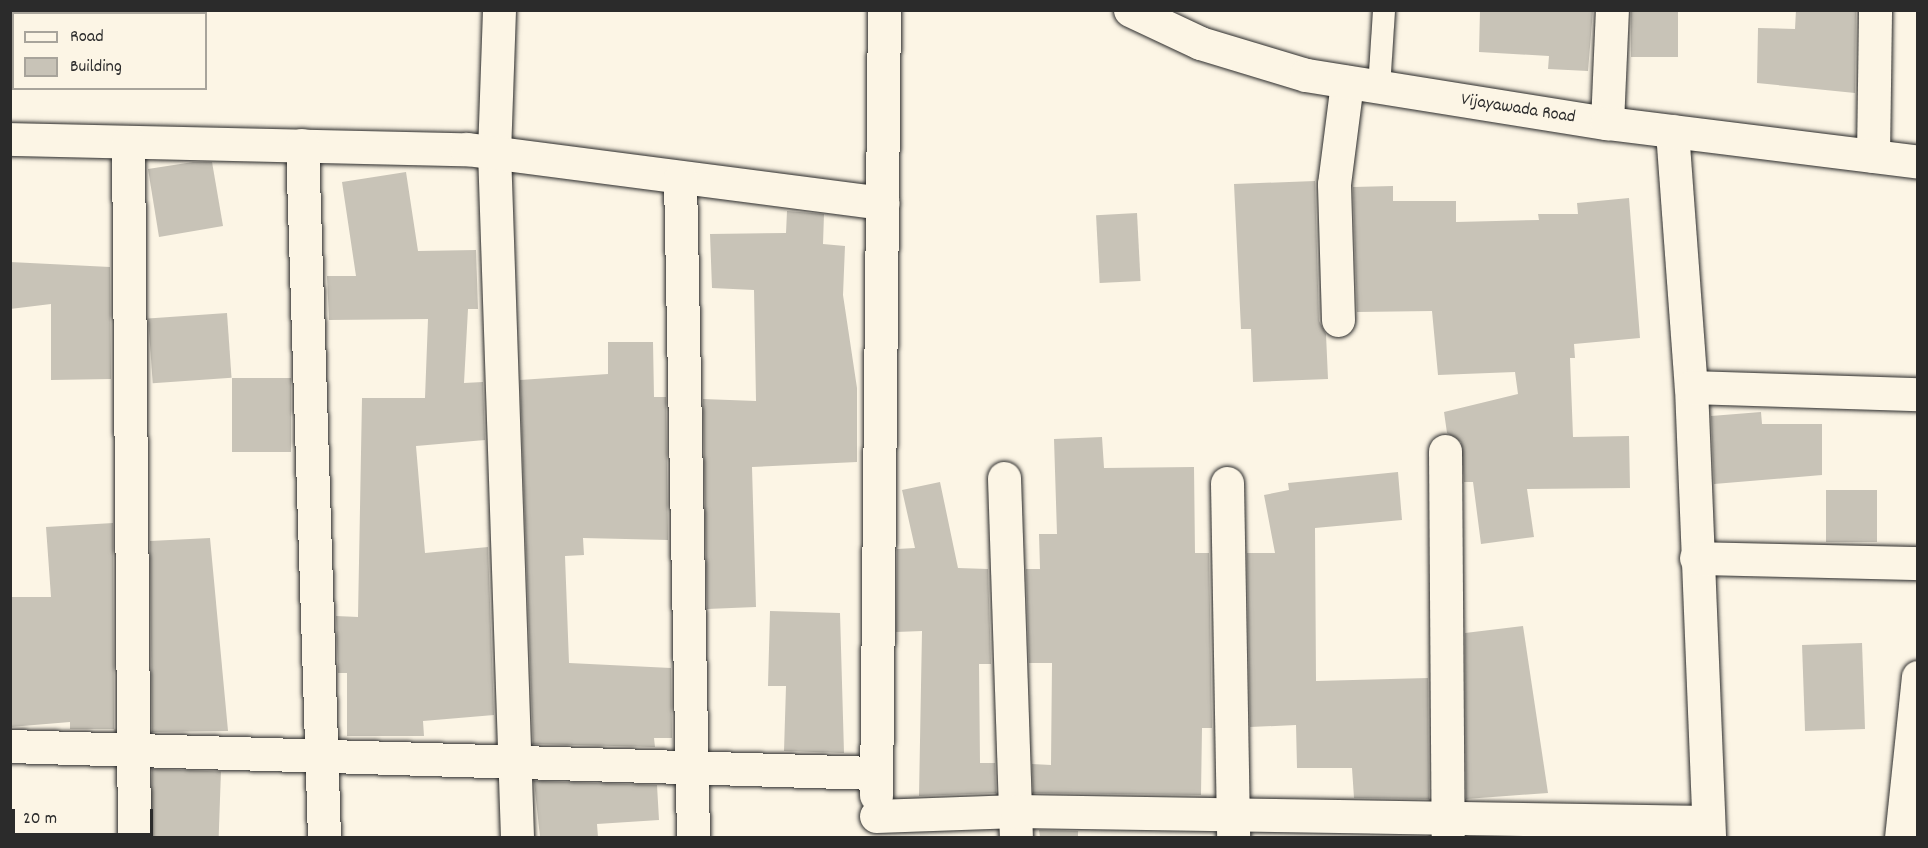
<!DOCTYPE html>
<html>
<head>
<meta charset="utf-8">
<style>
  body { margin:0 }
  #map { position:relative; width:1928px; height:848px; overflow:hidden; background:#fcf5e5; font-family:Dekko,sans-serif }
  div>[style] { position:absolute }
  .building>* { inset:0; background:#c8c3b7; transform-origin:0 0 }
  .roads { filter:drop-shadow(0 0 2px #2b2b2b) drop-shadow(0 0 2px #2b2b2b) }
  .lane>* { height:22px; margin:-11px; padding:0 11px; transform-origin:11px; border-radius:11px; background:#fcf5e5 }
  .street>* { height:33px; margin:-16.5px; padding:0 16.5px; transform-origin:16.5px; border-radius:16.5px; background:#fcf5e5 }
  .secondary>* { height:33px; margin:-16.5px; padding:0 16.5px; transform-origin:16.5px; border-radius:16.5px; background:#fcf5e5 }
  span { translate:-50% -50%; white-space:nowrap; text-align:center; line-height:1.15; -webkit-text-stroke:4.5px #fcf5e5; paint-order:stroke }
  .street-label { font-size:18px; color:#2b2b2b }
  .frame { position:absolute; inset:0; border:12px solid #2b2b2b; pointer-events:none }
  .legend { position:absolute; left:12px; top:12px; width:195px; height:78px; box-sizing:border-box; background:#fcf5e5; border:2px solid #a8a49b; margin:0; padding:8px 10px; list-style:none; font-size:18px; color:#2b2b2b }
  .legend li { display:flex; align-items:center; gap:12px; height:30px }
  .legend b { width:30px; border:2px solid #a8a49b }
  .scale { position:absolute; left:12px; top:809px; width:141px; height:27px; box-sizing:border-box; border:3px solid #2b2b2b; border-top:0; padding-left:8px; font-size:18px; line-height:21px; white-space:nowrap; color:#2b2b2b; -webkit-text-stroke:4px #fcf5e5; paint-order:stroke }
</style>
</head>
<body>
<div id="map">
  <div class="building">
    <i style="clip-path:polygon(1480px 10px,1593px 10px,1588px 71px,1548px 69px,1549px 56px,1479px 52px)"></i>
    <i style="left:1631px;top:10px;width:47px;height:47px"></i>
    <i style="clip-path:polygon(1796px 10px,1856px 10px,1855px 93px,1757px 83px,1758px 28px,1795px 29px)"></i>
    <i style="clip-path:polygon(193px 162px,212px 162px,223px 226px,159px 237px,148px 169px)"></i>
    <i style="clip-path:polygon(406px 172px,418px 251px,476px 250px,478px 309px,468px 309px,464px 383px,483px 382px,485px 440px,416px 446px,425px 553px,488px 547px,494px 715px,423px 721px,424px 736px,347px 736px,347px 673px,338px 673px,336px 616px,358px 617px,362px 398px,425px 398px,428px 319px,329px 320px,327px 276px,356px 276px,342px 182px)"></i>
    <i style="clip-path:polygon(1315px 181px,1319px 321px,1326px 334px,1328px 379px,1253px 382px,1251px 329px,1241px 329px,1234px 184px)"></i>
    <i style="clip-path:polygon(1393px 186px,1393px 201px,1456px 201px,1456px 222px,1539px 220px,1538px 214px,1578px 214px,1577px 203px,1629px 198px,1640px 338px,1574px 344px,1575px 358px,1570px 358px,1573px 437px,1629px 436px,1630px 488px,1527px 489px,1534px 537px,1481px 544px,1473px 482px,1464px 482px,1461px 442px,1447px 433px,1444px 412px,1518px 394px,1515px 372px,1438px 375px,1432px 311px,1357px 312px,1353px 187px)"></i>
    <i style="clip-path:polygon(787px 211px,824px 214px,823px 244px,845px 246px,843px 295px,857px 388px,857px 462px,752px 467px,756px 607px,707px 609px,703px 399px,756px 401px,754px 290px,712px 288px,710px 234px,786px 233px)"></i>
    <i style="left:1137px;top:213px;width:68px;height:41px;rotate:87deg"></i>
    <i style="clip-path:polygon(10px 262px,110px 267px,111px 379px,51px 380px,51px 304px,10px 309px)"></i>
    <i style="left:227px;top:313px;width:65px;height:79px;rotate:86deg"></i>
    <i style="clip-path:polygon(608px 342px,653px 342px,654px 397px,666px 397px,668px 540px,583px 538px,584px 555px,565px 556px,569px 663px,671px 668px,672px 738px,654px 738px,655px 747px,533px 744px,520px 380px,608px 374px)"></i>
    <i style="left:232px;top:378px;width:59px;height:74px"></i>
    <i style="clip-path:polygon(1761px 412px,1762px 424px,1822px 424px,1822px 475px,1714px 484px,1711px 416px)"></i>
    <i style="clip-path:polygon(1102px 437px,1104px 468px,1194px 467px,1195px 553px,1209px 553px,1212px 728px,1202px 728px,1201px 795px,1033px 793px,1032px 764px,1051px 765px,1052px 663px,1029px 663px,1026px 569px,1040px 569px,1039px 534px,1057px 534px,1054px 439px)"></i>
    <i style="clip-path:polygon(1398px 472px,1402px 520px,1315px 528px,1316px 681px,1428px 678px,1429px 799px,1354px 798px,1352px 768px,1297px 768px,1296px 725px,1250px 727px,1247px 553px,1275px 553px,1264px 495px,1289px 490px,1288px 483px)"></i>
    <i style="clip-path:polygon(940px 482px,958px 568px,988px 569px,991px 664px,979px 664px,980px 763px,995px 763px,996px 793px,919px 796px,922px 631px,896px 632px,897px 549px,915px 548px,902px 490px)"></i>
    <i style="left:1826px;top:490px;width:51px;height:52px"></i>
    <i style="clip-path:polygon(113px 523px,114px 729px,70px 729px,70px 722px,10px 727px,10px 597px,51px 597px,46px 527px)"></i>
    <i style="clip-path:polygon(210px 538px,228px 731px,152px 732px,150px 541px)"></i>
    <i style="clip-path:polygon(770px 611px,840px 613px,844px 753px,784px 751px,786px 686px,768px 686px)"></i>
    <i style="clip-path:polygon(1523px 626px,1548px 793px,1466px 799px,1465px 633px)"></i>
    <i style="left:1862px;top:643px;width:86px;height:60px;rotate:88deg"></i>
    <i style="left:152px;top:769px;width:69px;height:68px;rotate:2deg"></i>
    <i style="clip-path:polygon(534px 781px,657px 785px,659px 820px,597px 824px,598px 837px,540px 837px)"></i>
    <i style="clip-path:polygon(1039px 830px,1078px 831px,1078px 837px,1040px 837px)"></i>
  </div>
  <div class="roads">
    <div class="lane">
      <i style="left:1379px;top:88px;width:78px;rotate:-86.3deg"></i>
    </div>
    <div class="street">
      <i style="left:499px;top:10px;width:141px;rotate:92deg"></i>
      <i style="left:494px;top:151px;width:687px;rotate:88.08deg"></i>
      <i style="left:1607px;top:123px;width:113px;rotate:-87.5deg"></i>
      <i style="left:1672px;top:131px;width:257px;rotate:85.8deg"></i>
      <i style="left:1691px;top:387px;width:451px;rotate:87.7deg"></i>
      <i style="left:10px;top:139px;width:457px;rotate:1.3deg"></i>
      <i style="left:467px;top:149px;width:419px;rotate:7.4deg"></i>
      <i style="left:128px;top:142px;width:696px;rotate:89.51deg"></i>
      <i style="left:302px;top:145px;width:693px;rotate:88.18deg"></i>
      <i style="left:1873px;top:156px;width:146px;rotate:-89.2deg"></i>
      <i style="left:680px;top:178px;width:660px;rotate:88.87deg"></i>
      <i style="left:1338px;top:320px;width:136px;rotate:-91.7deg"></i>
      <i style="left:1334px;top:184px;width:103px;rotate:-82.7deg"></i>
      <i style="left:1691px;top:387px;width:227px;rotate:1.8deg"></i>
      <i style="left:1445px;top:451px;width:387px;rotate:89.6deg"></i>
      <i style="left:1004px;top:478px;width:360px;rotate:88.1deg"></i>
      <i style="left:1227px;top:483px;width:355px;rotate:89deg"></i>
      <i style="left:1696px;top:558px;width:222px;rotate:1.3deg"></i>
      <i style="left:10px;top:746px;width:865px;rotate:1.79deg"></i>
      <i style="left:876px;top:795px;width:785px;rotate:-89.42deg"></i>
      <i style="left:876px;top:816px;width:141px;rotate:-2deg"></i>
      <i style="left:1017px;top:811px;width:691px;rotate:0.91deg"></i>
      <i style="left:1901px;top:838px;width:162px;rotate:-84deg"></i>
    </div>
    <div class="secondary">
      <i style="left:1130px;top:10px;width:77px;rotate:25.2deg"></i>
      <i style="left:1200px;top:43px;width:111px;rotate:16.8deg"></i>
      <i style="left:1306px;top:75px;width:305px;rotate:9.1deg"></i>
      <i style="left:1607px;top:123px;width:313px;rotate:7.1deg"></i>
    </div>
  </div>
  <div class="street-label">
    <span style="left:1518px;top:110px;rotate:9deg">Vijayawada Road</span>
  </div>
  <div class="frame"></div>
  <ul class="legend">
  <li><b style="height:8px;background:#fcf5e5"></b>Road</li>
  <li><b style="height:16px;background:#c8c3b7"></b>Building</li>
  </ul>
  <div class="scale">20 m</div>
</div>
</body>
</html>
